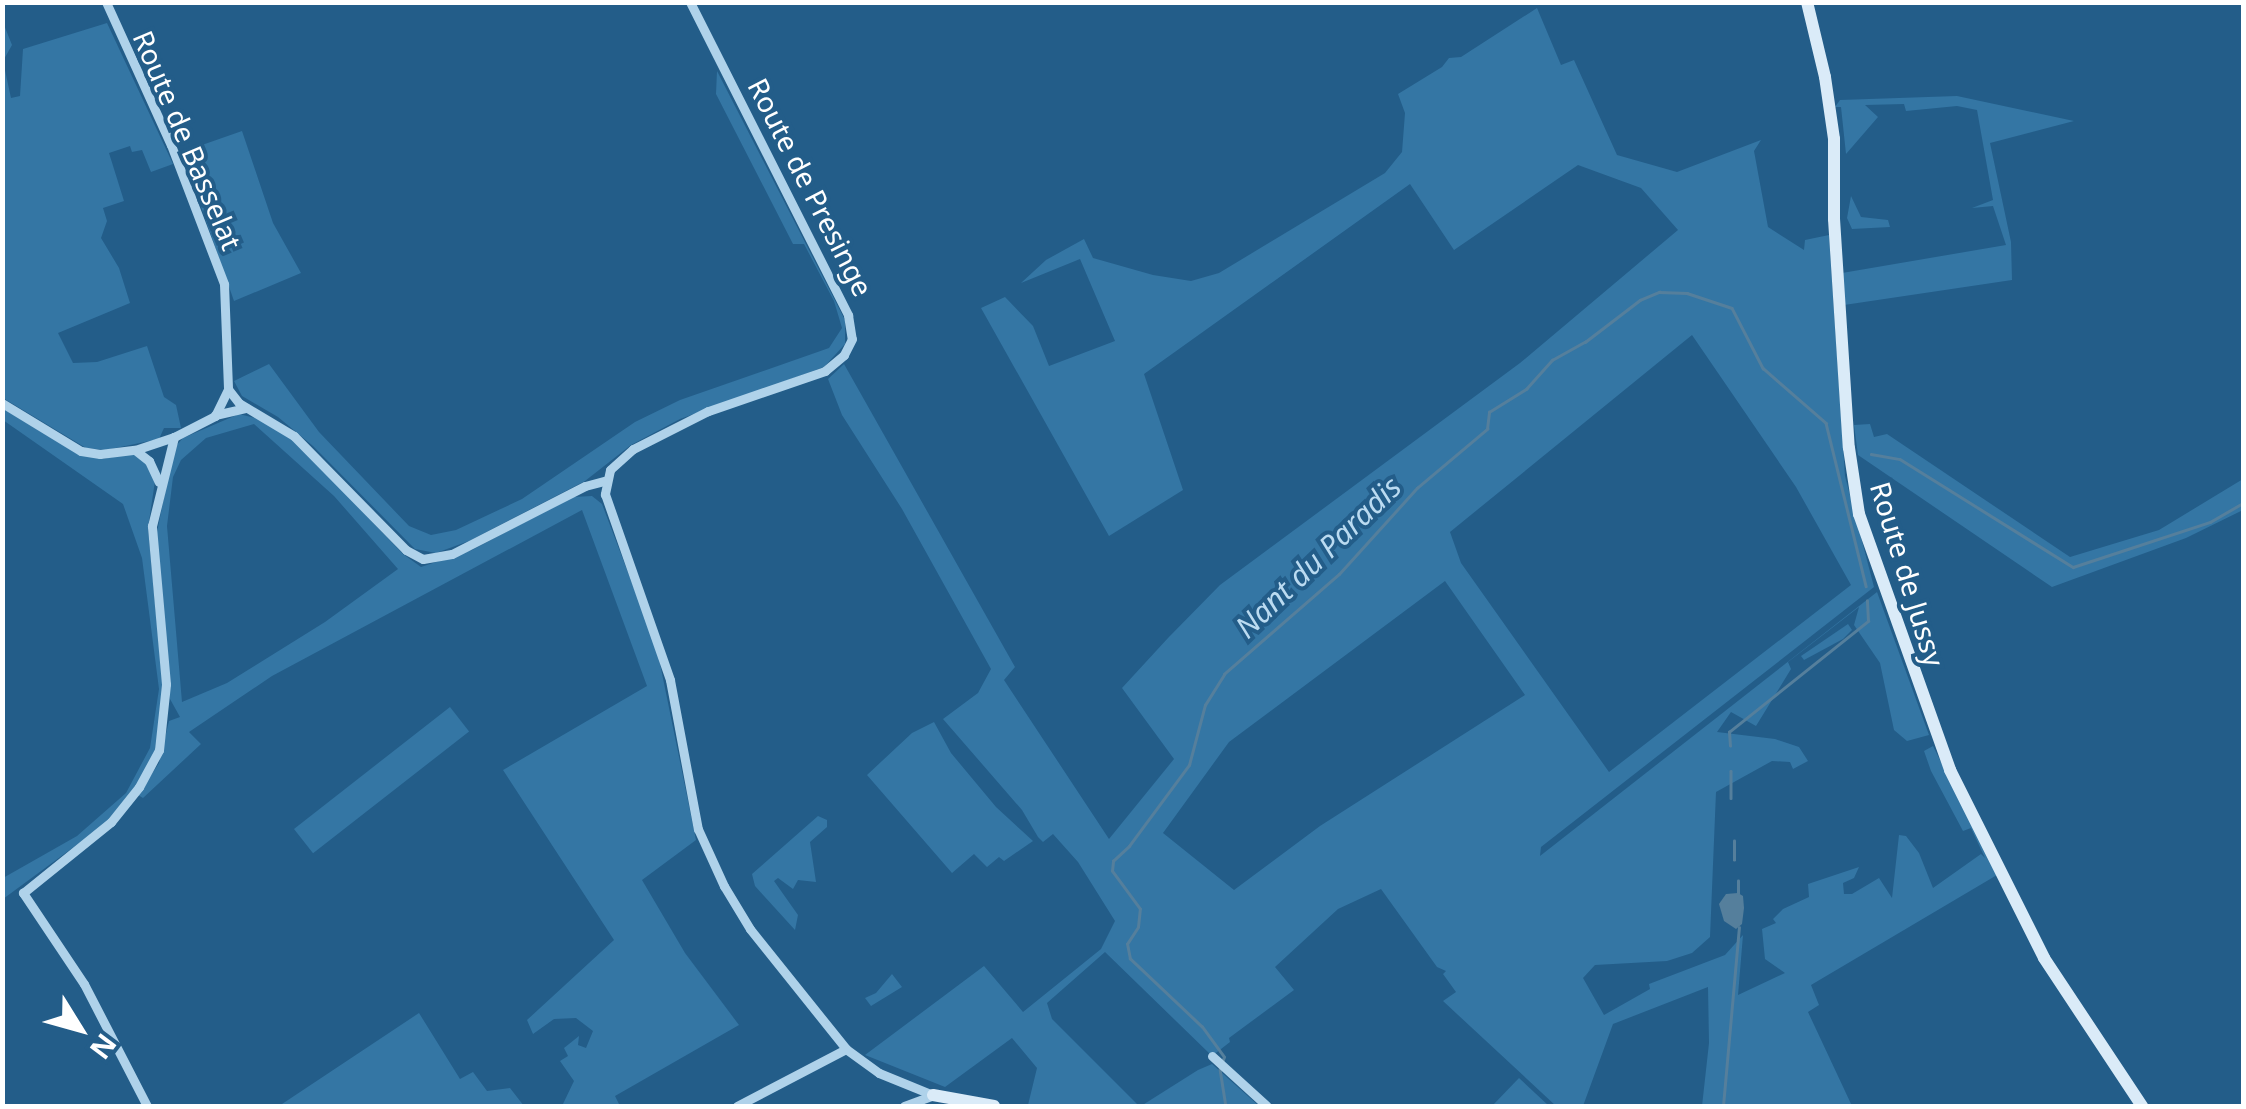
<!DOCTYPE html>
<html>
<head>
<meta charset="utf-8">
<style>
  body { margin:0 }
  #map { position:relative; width:2246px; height:1109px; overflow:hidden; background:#235d89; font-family:"Noto Sans",sans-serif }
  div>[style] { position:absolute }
  .green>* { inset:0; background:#3476a4; transform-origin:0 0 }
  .water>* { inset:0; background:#557f9c }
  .stream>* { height:2.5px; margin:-1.25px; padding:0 1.25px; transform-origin:1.25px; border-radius:1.25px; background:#557f9c }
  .street>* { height:9px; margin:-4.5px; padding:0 4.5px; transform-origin:4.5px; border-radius:4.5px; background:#afd2ea }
  .secondary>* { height:12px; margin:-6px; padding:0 6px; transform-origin:6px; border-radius:6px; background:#daebf8 }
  span { translate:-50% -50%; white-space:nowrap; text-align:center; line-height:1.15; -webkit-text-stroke:8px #235d89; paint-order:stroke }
  .street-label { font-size:28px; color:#fff }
  .water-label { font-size:30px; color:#bbdbf1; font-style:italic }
  .frame { position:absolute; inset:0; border:5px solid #fff; pointer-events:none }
  .north { position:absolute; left:30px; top:979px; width:100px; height:100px; -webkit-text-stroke:8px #235d89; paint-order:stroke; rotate:127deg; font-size:28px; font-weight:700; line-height:40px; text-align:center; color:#fff }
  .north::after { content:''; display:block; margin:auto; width:35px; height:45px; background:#fff; clip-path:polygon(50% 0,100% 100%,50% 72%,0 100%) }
</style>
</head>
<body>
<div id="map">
  <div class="green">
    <i style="clip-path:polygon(evenodd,1537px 8px,1561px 65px,1574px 60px,1617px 155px,1677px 172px,1761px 140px,1754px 151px,1768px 227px,1804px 250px,1805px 240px,1829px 235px,1845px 476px,1874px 587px,1541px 847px,1540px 856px,1877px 592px,1929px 735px,1907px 741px,1894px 730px,1880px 663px,1854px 625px,1859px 607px,1788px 662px,1791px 669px,1756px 726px,1731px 712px,1717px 732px,1775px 739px,1799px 747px,1808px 761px,1793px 769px,1790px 762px,1772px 761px,1716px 792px,1710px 937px,1692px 953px,1667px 961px,1595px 965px,1583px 978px,1604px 1015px,1650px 989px,1649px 984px,1725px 955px,1743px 935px,1738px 995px,1785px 973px,1765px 959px,1762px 929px,1776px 923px,1773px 919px,1783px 909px,1809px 897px,1808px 884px,1859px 867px,1854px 878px,1843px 883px,1844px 894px,1852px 894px,1879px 878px,1892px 898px,1899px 835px,1906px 836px,1919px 853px,1933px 888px,1981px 854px,1985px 858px,1971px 828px,1963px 831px,1931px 771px,1924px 751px,1933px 746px,1997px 875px,1811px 985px,1819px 1005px,1808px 1012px,1852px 1106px,1702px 1106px,1709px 1043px,1708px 987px,1613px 1024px,1583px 1106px,1556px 1106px,1443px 1001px,1456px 992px,1443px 974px,1446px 971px,1437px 967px,1381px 889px,1338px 909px,1275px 967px,1294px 990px,1229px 1038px,1230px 1042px,1212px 1056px,1105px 952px,1047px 1003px,1052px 1019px,1139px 1106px,1028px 1105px,1037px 1068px,1012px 1038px,945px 1087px,865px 1055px,984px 966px,1023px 1012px,1101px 949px,1115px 921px,1078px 862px,1053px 834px,1043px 842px,1038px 837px,1022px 810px,943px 719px,978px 693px,991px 669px,902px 509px,842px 415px,828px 379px,844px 364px,1015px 667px,1004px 680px,1109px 839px,1174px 759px,1122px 688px,1168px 638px,1220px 585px,1520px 363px,1678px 230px,1641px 188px,1578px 165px,1454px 250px,1410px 184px,1144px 374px,1183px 490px,1109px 536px,981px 308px,1005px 297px,1033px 326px,1049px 366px,1115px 341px,1080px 259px,1021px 283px,1046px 260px,1084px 239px,1093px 258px,1153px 275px,1191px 281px,1219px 273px,1385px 173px,1402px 152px,1405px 113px,1398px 94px,1442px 67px,1449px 58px,1461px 57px,1537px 8px,1692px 335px,1796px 487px,1851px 585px,1609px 772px,1461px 563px,1450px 532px,1692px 335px,1537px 8px,1445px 581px,1525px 695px,1320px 826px,1234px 890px,1163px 833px,1229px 742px,1445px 581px)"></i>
    <i style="clip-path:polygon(2px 20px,12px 45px,3px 61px,11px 98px,20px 96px,23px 49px,107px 23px,173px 164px,151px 172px,142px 150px,132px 152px,130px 146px,109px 153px,124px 201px,103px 208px,107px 221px,101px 238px,119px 268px,130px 303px,58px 333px,73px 363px,97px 362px,147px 346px,164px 397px,176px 405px,181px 428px,164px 428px,159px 439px,106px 450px,86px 448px,3px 398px)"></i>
    <i style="clip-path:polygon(717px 71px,845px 320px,845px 344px,824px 367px,680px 419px,631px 445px,585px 481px,469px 541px,436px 553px,415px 549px,313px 446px,278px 417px,242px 396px,234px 381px,269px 364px,319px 432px,409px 526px,431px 535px,456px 530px,522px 499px,635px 422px,680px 400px,829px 348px,842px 328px,834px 301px,804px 244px,793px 244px,716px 94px)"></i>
    <i style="clip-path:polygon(1957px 96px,2074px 121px,1990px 143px,2011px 242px,2012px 280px,1844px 305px,1842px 273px,2006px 245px,1993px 206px,1972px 208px,1993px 200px,1977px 110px,1957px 106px,1906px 111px,1904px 104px,1865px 105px,1878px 117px,1846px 154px,1841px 107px,1835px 107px,1840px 100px)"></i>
    <i style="clip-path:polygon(242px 131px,273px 223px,301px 273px,234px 301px,182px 152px)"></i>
    <i style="clip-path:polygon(1851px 196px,1861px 217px,1888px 220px,1890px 227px,1852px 229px,1847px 218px)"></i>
    <i style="clip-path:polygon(2px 408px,78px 454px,103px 459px,133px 453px,143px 458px,155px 481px,148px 528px,164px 700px,156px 749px,140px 781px,105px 824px,3px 899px,3px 878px,77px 836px,126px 793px,150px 748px,159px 689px,142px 558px,123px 504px,3px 420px)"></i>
    <i style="clip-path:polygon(evenodd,239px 414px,267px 421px,297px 443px,403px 554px,421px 567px,472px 550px,573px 497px,592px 496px,602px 504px,657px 649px,696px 840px,642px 880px,685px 953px,739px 1025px,615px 1096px,620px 1106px,562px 1106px,574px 1081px,560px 1061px,568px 1056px,564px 1048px,579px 1036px,578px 1045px,586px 1048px,593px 1031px,576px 1018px,554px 1019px,533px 1034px,527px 1020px,614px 940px,503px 770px,647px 686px,582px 510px,272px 676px,189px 732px,201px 744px,143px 798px,138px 795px,159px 763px,169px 721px,180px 717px,170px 699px,155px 542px,174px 448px,183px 438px,239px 414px,254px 424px,334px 496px,398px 569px,325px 622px,227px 683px,182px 702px,167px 526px,173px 477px,181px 460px,206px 438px,254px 424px)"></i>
    <i style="clip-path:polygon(1870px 424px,1874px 437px,1887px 434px,2070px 557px,2159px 530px,2243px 479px,2243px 510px,2186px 538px,2052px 587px,1858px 455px,1854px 425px)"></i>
    <i style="clip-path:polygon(1848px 624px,1852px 630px,1843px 639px,1804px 660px,1801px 656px)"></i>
    <i style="left:450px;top:707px;width:31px;height:198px;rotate:52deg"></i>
    <i style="clip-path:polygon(934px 722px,951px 753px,996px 807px,1033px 841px,1004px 861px,999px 857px,987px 867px,974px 854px,952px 873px,867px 775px,912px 733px)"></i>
    <i style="clip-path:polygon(818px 816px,827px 820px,827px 827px,810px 842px,816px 882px,798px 880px,793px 889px,778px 878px,774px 881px,798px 915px,795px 930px,755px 886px,752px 874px)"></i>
    <i style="clip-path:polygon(892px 974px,902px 987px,871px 1006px,865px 998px,876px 993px)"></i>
    <i style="clip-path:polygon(419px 1013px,460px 1079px,473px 1072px,487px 1091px,510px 1088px,524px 1106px,279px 1106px)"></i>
    <i style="clip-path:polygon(1212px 1064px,1259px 1106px,1141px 1106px,1198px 1070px)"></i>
    <i style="clip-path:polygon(1519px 1078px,1549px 1106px,1492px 1106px)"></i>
  </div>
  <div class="water">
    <i style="clip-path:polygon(1738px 893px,1743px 896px,1744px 908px,1742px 924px,1736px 929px,1724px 921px,1719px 904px,1726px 894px)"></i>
  </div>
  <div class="stream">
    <i style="left:1871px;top:454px;width:29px;rotate:10deg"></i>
    <i style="left:1900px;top:459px;width:204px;rotate:32deg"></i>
    <i style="left:2073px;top:567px;width:144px;rotate:-18.2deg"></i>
    <i style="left:2210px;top:522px;width:39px;rotate:-30deg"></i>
    <i style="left:1730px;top:746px;width:14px;rotate:-94deg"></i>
    <i style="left:1729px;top:732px;width:178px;rotate:-38.6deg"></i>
    <i style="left:1868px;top:621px;width:20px;rotate:-93deg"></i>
    <i style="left:1731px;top:771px;width:27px;rotate:90deg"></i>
    <i style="left:1734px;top:860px;width:19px;rotate:-90deg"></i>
    <i style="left:1738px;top:893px;width:12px;rotate:-90deg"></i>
    <i style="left:1222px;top:1062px;width:5px;rotate:-68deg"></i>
    <i style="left:1224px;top:1057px;width:37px;rotate:-126deg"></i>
    <i style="left:1202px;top:1027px;width:99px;rotate:-136.6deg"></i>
    <i style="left:1130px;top:959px;width:15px;rotate:-101deg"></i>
    <i style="left:1127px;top:944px;width:20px;rotate:-57deg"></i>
    <i style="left:1138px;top:927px;width:18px;rotate:-84deg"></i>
    <i style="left:1140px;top:909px;width:47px;rotate:-126.4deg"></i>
    <i style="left:1112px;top:871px;width:10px;rotate:-84deg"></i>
    <i style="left:1113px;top:861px;width:22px;rotate:-43deg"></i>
    <i style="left:1129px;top:846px;width:101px;rotate:-53.5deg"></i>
    <i style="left:1189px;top:765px;width:62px;rotate:-75.1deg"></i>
    <i style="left:1205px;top:705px;width:36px;rotate:-58deg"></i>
    <i style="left:1224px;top:674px;width:152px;rotate:-41deg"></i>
    <i style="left:1339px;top:574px;width:116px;rotate:-47.8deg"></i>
    <i style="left:1417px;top:488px;width:92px;rotate:-40.1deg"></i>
    <i style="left:1487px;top:429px;width:17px;rotate:-83deg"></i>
    <i style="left:1489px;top:412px;width:44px;rotate:-31.9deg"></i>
    <i style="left:1526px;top:389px;width:39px;rotate:-48deg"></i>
    <i style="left:1552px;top:360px;width:38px;rotate:-29deg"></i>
    <i style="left:1585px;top:342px;width:69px;rotate:-37.4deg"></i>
    <i style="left:1640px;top:300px;width:21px;rotate:-23deg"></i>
    <i style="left:1659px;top:292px;width:28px;rotate:2deg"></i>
    <i style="left:1687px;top:293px;width:47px;rotate:18.4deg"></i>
    <i style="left:1732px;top:308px;width:68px;rotate:62.7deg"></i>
    <i style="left:1763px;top:368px;width:84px;rotate:41.1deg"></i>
    <i style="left:1826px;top:423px;width:168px;rotate:76.2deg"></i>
    <i style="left:1220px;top:1069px;width:37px;rotate:81deg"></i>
    <i style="left:1723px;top:1106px;width:179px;rotate:-84.9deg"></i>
  </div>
  <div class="street">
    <i style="left:106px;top:2px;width:157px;rotate:65.6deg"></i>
    <i style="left:171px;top:145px;width:149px;rotate:69.1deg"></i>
    <i style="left:224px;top:284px;width:105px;rotate:87.8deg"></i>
    <i style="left:228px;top:389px;width:18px;rotate:52deg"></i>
    <i style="left:239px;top:403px;width:64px;rotate:31deg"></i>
    <i style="left:294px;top:436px;width:160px;rotate:45.5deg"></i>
    <i style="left:406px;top:550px;width:19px;rotate:28deg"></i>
    <i style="left:423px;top:559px;width:29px;rotate:-10deg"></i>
    <i style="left:452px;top:554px;width:149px;rotate:-27.1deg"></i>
    <i style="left:585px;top:486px;width:20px;rotate:-15deg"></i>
    <i style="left:690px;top:2px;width:351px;rotate:63.2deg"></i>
    <i style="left:848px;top:315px;width:24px;rotate:81deg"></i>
    <i style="left:852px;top:339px;width:18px;rotate:117deg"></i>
    <i style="left:844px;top:355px;width:25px;rotate:140deg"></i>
    <i style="left:825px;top:371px;width:124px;rotate:161.1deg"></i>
    <i style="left:708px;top:411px;width:84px;rotate:153.1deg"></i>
    <i style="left:633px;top:449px;width:31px;rotate:138deg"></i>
    <i style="left:610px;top:470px;width:25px;rotate:102deg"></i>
    <i style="left:605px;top:494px;width:197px;rotate:70.7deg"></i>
    <i style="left:670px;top:680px;width:152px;rotate:79.4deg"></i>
    <i style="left:698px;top:829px;width:63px;rotate:65.5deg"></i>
    <i style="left:724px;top:886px;width:50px;rotate:58.8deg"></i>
    <i style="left:750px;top:929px;width:154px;rotate:51.3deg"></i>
    <i style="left:846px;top:1049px;width:41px;rotate:36deg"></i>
    <i style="left:879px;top:1073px;width:58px;rotate:22.2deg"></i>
    <i style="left:2px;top:403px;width:92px;rotate:31.3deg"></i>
    <i style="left:81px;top:451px;width:19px;rotate:9deg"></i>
    <i style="left:100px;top:454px;width:35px;rotate:-7deg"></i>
    <i style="left:135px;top:450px;width:41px;rotate:-18.4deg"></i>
    <i style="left:174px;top:437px;width:46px;rotate:-27.1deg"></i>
    <i style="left:215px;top:416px;width:30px;rotate:-64deg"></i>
    <i style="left:215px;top:415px;width:32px;rotate:-13deg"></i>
    <i style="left:135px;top:450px;width:18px;rotate:38deg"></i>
    <i style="left:149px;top:461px;width:23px;rotate:65deg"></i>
    <i style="left:1212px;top:1056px;width:74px;rotate:42.3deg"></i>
    <i style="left:147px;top:1106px;width:137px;rotate:-117.3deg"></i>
    <i style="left:84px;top:984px;width:110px;rotate:-123.8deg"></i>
    <i style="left:23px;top:893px;width:113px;rotate:-38.9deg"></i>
    <i style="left:111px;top:822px;width:45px;rotate:-51.3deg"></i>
    <i style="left:139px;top:787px;width:42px;rotate:-61.6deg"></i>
    <i style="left:159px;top:750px;width:66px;rotate:-83.9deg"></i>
    <i style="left:166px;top:684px;width:159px;rotate:-95.1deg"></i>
    <i style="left:152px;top:526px;width:92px;rotate:-76.1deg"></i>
    <i style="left:737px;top:1106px;width:123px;rotate:-27.6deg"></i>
    <i style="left:904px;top:1106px;width:29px;rotate:-20deg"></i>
  </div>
  <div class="secondary">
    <i style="left:1807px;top:2px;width:77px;rotate:76.5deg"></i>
    <i style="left:1825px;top:77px;width:63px;rotate:81.7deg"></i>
    <i style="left:1834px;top:139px;width:80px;rotate:90deg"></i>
    <i style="left:1834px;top:219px;width:229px;rotate:86.3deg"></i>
    <i style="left:1849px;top:448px;width:67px;rotate:81.4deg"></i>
    <i style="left:1859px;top:514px;width:272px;rotate:70.4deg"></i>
    <i style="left:1950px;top:770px;width:210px;rotate:63.4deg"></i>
    <i style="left:2044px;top:958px;width:178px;rotate:56.5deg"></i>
    <i style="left:933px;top:1095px;width:62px;rotate:10.2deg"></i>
  </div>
  <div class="street-label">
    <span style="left:188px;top:140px;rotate:67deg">Route de Basselat</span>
    <span style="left:811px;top:187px;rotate:63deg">Route de Presinge</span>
    <span style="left:1908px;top:574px;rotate:73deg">Route de Jussy</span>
  </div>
  <div class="water-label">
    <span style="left:1318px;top:557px;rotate:-44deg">Nant du Paradis</span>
  </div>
  <div class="frame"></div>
  <div class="north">N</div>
</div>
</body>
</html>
